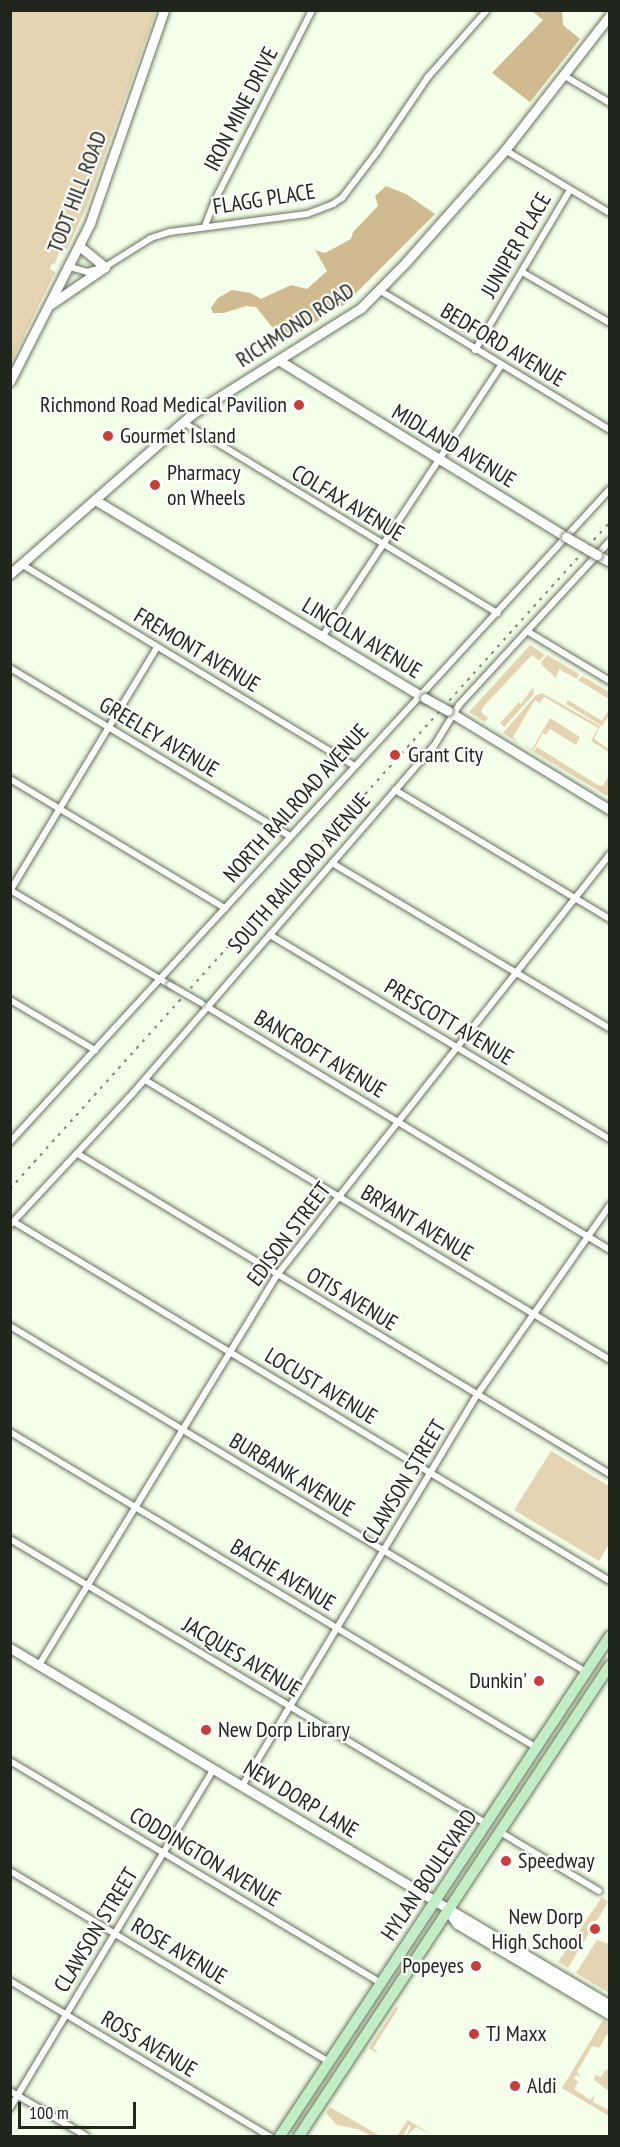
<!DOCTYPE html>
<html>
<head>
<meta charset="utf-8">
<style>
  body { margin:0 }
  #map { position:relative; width:620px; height:2147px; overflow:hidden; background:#f4fee9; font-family:"PT Sans Narrow",sans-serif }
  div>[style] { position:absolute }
  .green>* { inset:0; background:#e4d4b2 }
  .forest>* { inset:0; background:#cfbb8f }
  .roads { filter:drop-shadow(0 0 2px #69735b) drop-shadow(0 0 2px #69735b) }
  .street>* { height:6px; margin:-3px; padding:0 3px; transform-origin:3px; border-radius:3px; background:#fff }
  .secondary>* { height:9px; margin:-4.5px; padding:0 4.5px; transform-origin:4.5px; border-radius:4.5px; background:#fff }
  .primary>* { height:10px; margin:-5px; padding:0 5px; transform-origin:5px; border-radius:5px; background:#c2eec7 }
  .rail>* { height:2px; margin-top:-1px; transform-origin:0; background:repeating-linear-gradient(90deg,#82897a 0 3px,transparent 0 9px) }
  .bridges { filter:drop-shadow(0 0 2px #69735b) drop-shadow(0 0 2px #69735b) }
  .street-bridge>* { height:6px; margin:-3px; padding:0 3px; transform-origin:3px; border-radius:3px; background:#fff }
  .secondary-bridge>* { height:9px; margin:-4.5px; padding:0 4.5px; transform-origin:4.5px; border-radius:4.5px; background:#fff }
  .dots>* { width:16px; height:16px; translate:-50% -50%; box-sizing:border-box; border:3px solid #fff; border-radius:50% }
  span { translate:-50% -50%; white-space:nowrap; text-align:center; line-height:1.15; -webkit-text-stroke:4.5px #fff; paint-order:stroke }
  .street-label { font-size:22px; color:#21261c }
  .poi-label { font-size:22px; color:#21261c }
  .right { translate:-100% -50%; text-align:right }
  .left { translate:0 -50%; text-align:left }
  .frame { position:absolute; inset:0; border:12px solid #21261c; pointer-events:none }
  .scale { position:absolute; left:18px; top:2102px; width:118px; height:27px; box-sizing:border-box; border:3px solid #21261c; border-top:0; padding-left:8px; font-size:18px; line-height:21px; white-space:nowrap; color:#21261c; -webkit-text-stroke:4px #fff; paint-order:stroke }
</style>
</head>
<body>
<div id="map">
  <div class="green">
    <i style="clip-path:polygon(11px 10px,156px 11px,86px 208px,67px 249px,60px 250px,55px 263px,51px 265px,50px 269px,55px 272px,11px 363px)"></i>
    <i style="clip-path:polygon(530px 645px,545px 655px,539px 661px,533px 655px,529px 658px,483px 707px,481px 712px,488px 718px,485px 722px,469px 712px)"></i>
    <i style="clip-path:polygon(547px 655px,579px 674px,577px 679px,559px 669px,556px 678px,542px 665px,541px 662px)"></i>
    <i style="clip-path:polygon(582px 676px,609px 692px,609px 699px,578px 680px)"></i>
    <i style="clip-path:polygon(533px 687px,534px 694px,504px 727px,500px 723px,519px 702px,521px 704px)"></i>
    <i style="clip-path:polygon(542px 693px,600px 726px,594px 739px,609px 749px,609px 752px,591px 741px,598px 728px,544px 697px,540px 703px,535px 700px,513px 737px,519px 743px,503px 733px,535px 696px)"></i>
    <i style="clip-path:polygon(568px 700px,602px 721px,609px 709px,609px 715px,602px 726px,566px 704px)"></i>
    <i style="clip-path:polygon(550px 718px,580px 737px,576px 745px,550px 729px,546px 735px,543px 733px,533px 751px,524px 746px,532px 749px)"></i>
    <i style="clip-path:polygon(537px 747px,598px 785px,603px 786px,609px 775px,609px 793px,607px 796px,534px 752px)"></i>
    <i style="clip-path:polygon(551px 1451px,609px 1486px,609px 1544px,599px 1561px,514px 1510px)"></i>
    <i style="clip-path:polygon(602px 1897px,608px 1902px,568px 1968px,558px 1962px)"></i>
    <i style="clip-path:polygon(597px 1940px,609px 1944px,609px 1993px,576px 1973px)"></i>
    <i style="clip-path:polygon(396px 2007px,398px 2009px,373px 2048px,378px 2052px,375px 2052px,369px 2048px)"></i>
    <i style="clip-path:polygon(603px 2020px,609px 2024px,609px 2035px,607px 2034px,599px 2048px,592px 2046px,577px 2072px,581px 2077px,576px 2075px,574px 2078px,578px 2082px,574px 2089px,590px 2100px,595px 2095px,593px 2102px,609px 2110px,609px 2116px,562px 2088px)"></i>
    <i style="clip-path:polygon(606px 2069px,609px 2071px,609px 2091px,594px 2080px,595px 2075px,601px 2077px)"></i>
    <i style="clip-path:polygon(330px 2107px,380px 2136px,372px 2136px,357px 2129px,337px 2125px,326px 2113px)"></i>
    <i style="clip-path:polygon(408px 2120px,427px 2132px,434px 2136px,416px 2127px,406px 2136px,411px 2127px,409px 2125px,403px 2136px,397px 2136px)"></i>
  </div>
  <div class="forest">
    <i style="clip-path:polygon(532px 11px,562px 11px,563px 25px,580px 39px,530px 102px,492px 73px,543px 20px)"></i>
    <i style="clip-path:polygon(386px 186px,406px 194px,435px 214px,345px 304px,284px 342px,256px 307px,246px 306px,224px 313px,213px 313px,211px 308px,218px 298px,232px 290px,251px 293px,261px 299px,291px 285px,307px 289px,327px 271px,315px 250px,325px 253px,351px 239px,353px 232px,378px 206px,375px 196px)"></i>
  </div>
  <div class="roads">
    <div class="street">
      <i style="left:563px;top:75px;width:55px;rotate:30.8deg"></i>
      <i style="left:505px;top:150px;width:122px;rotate:31deg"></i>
      <i style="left:205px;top:226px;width:30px;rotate:-69deg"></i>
      <i style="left:216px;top:198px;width:211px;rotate:-62.9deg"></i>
      <i style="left:70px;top:267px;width:18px;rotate:16deg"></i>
      <i style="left:87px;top:272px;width:19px;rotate:-16deg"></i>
      <i style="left:105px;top:267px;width:54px;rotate:-32.2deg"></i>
      <i style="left:151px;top:238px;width:20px;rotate:-18deg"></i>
      <i style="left:170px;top:232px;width:138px;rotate:-7.5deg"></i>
      <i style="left:307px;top:214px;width:28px;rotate:-21deg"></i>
      <i style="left:333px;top:204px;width:11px;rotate:-34deg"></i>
      <i style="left:342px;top:198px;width:58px;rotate:-52.7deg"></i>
      <i style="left:377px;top:152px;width:91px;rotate:-55.8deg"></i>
      <i style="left:428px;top:77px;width:89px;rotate:-48.6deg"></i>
      <i style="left:522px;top:272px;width:102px;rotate:30.1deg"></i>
      <i style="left:379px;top:290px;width:270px;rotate:31.2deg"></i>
      <i style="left:475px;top:350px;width:186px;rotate:-59.3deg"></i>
      <i style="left:183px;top:422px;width:368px;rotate:31.3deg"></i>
      <i style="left:21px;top:564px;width:389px;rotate:31.2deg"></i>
      <i style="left:527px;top:631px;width:97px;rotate:31.1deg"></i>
      <i style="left:322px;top:637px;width:325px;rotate:-56.6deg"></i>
      <i style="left:10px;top:668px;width:327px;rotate:31deg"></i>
      <i style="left:10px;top:779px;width:251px;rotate:31deg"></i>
      <i style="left:395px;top:790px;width:251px;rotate:31deg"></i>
      <i style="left:332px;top:863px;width:324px;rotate:30.8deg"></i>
      <i style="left:10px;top:890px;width:186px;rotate:30.7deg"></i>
      <i style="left:10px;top:891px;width:285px;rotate:-58.9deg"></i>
      <i style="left:270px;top:935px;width:397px;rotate:31deg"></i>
      <i style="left:10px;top:1000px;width:99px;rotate:30.5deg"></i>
      <i style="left:204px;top:1005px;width:474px;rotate:31.1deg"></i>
      <i style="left:145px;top:1080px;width:543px;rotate:31.05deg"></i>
      <i style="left:10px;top:1142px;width:887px;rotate:-47.42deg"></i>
      <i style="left:78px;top:1154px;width:621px;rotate:31.03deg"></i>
      <i style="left:14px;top:1222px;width:696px;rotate:31.06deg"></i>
      <i style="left:10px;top:1225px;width:180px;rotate:-47deg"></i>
      <i style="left:133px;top:1093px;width:459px;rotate:-49.1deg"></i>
      <i style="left:434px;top:746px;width:48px;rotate:-58.6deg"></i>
      <i style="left:459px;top:705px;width:223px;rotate:-47.4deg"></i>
      <i style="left:10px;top:1326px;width:672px;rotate:30.99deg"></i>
      <i style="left:10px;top:1432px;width:614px;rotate:30.95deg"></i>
      <i style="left:10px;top:1539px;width:556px;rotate:30.86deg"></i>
      <i style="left:39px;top:1665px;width:457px;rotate:-58.6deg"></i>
      <i style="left:277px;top:1275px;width:537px;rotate:-51.66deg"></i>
      <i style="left:10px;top:1761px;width:432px;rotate:30.9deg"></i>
      <i style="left:242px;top:1786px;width:456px;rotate:-59deg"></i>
      <i style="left:477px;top:1395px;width:232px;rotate:-55deg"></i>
      <i style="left:500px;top:1832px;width:115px;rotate:30.8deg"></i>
      <i style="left:10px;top:1871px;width:372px;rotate:30.9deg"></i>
      <i style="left:10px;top:1981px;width:302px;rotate:30.9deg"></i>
      <i style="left:10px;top:2091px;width:88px;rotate:30.6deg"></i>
      <i style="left:10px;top:2108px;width:394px;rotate:-59deg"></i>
    </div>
    <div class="secondary">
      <i style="left:51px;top:304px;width:65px;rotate:-34.4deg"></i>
      <i style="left:105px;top:267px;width:32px;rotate:-141deg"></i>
      <i style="left:280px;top:361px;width:336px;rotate:31.6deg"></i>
      <i style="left:10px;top:381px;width:177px;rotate:-63.1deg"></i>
      <i style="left:90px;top:223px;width:225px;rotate:-70.8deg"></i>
      <i style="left:95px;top:500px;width:385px;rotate:31deg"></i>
      <i style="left:597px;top:555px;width:15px;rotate:28deg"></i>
      <i style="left:10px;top:574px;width:242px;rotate:-41.3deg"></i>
      <i style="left:192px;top:414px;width:199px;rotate:-32.1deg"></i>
      <i style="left:361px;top:308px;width:64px;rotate:-45.6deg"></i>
      <i style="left:406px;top:262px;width:149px;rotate:-48.5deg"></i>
      <i style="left:505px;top:150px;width:171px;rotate:-52.1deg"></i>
      <i style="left:448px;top:711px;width:190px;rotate:31.4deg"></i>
      <i style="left:10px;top:1648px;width:698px;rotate:30.75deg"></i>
      <i style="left:448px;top:1911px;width:16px;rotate:55deg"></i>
      <i style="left:457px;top:1924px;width:178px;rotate:30.7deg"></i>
    </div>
    <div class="primary">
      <i style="left:280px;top:2136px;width:599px;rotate:-56.58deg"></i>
      <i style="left:299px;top:2136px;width:564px;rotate:-56.56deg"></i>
    </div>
  </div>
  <div class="rail">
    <i style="left:10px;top:1189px;width:897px;rotate:-48.03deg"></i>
  </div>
  <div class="bridges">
    <div class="street-bridge">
      <i style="left:170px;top:985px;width:36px;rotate:30deg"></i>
    </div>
    <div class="secondary-bridge">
      <i style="left:566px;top:537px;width:36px;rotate:30deg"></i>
      <i style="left:425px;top:698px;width:26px;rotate:29deg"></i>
    </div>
  </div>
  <div class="dots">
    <i style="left:299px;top:405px;background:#cb3d3a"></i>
    <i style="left:108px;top:436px;background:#cb3d3a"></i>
    <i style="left:155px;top:485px;background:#cb3d3a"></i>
    <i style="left:395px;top:755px;background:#cb3d3a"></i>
    <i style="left:539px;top:1681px;background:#cb3d3a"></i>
    <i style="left:206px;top:1730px;background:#cb3d3a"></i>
    <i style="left:506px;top:1861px;background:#cb3d3a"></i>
    <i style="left:595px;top:1929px;background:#cb3d3a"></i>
    <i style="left:476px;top:1966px;background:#cb3d3a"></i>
    <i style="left:474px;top:2034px;background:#cb3d3a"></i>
    <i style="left:515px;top:2086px;background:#cb3d3a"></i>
  </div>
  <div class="street-label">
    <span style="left:241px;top:109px;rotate:-63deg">IRON MINE DRIVE</span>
    <span style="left:77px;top:192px;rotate:-69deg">TODT HILL ROAD</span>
    <span style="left:264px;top:199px;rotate:-9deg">FLAGG PLACE</span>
    <span style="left:516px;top:245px;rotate:-60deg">JUNIPER PLACE</span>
    <span style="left:295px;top:325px;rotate:-33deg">RICHMOND ROAD</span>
    <span style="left:503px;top:345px;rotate:31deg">BEDFORD AVENUE</span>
    <span style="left:454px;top:446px;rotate:31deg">MIDLAND AVENUE</span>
    <span style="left:348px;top:503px;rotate:31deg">COLFAX AVENUE</span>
    <span style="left:362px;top:638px;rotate:31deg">LINCOLN AVENUE</span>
    <span style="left:197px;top:650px;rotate:31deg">FREMONT AVENUE</span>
    <span style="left:159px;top:737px;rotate:31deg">GREELEY AVENUE</span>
    <span style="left:296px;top:803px;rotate:-48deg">NORTH RAILROAD AVENUE</span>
    <span style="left:299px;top:873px;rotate:-49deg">SOUTH RAILROAD AVENUE</span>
    <span style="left:449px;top:1022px;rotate:31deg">PRESCOTT AVENUE</span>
    <span style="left:320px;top:1054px;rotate:31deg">BANCROFT AVENUE</span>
    <span style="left:417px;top:1223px;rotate:31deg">BRYANT AVENUE</span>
    <span style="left:289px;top:1234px;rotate:-53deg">EDISON STREET</span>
    <span style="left:352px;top:1299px;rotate:31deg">OTIS AVENUE</span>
    <span style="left:321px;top:1386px;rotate:31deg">LOCUST AVENUE</span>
    <span style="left:292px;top:1475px;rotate:31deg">BURBANK AVENUE</span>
    <span style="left:404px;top:1482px;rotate:-59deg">CLAWSON STREET</span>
    <span style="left:283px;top:1575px;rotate:31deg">BACHE AVENUE</span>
    <span style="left:242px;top:1657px;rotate:31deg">JACQUES AVENUE</span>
    <span style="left:301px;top:1799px;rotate:31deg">NEW DORP LANE</span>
    <span style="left:205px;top:1857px;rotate:31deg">CODDINGTON AVENUE</span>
    <span style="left:429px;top:1875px;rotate:-56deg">HYLAN BOULEVARD</span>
    <span style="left:96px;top:1930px;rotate:-59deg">CLAWSON STREET</span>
    <span style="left:179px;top:1951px;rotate:31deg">ROSE AVENUE</span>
    <span style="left:149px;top:2044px;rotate:31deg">ROSS AVENUE</span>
  </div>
  <div class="poi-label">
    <span class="right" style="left:287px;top:405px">Richmond Road Medical Pavilion</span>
    <span class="left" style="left:120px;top:436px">Gourmet Island</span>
    <span class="left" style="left:167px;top:485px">Pharmacy<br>on Wheels</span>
    <span class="left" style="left:408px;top:755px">Grant City</span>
    <span class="right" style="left:527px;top:1681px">Dunkin'</span>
    <span class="left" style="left:218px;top:1730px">New Dorp Library</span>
    <span class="left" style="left:518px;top:1861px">Speedway</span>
    <span class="right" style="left:583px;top:1929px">New Dorp<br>High School</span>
    <span class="right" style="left:464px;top:1966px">Popeyes</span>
    <span class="left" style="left:486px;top:2034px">TJ Maxx</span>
    <span class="left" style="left:527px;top:2086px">Aldi</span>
  </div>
  <div class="frame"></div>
  <div class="scale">100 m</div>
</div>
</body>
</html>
